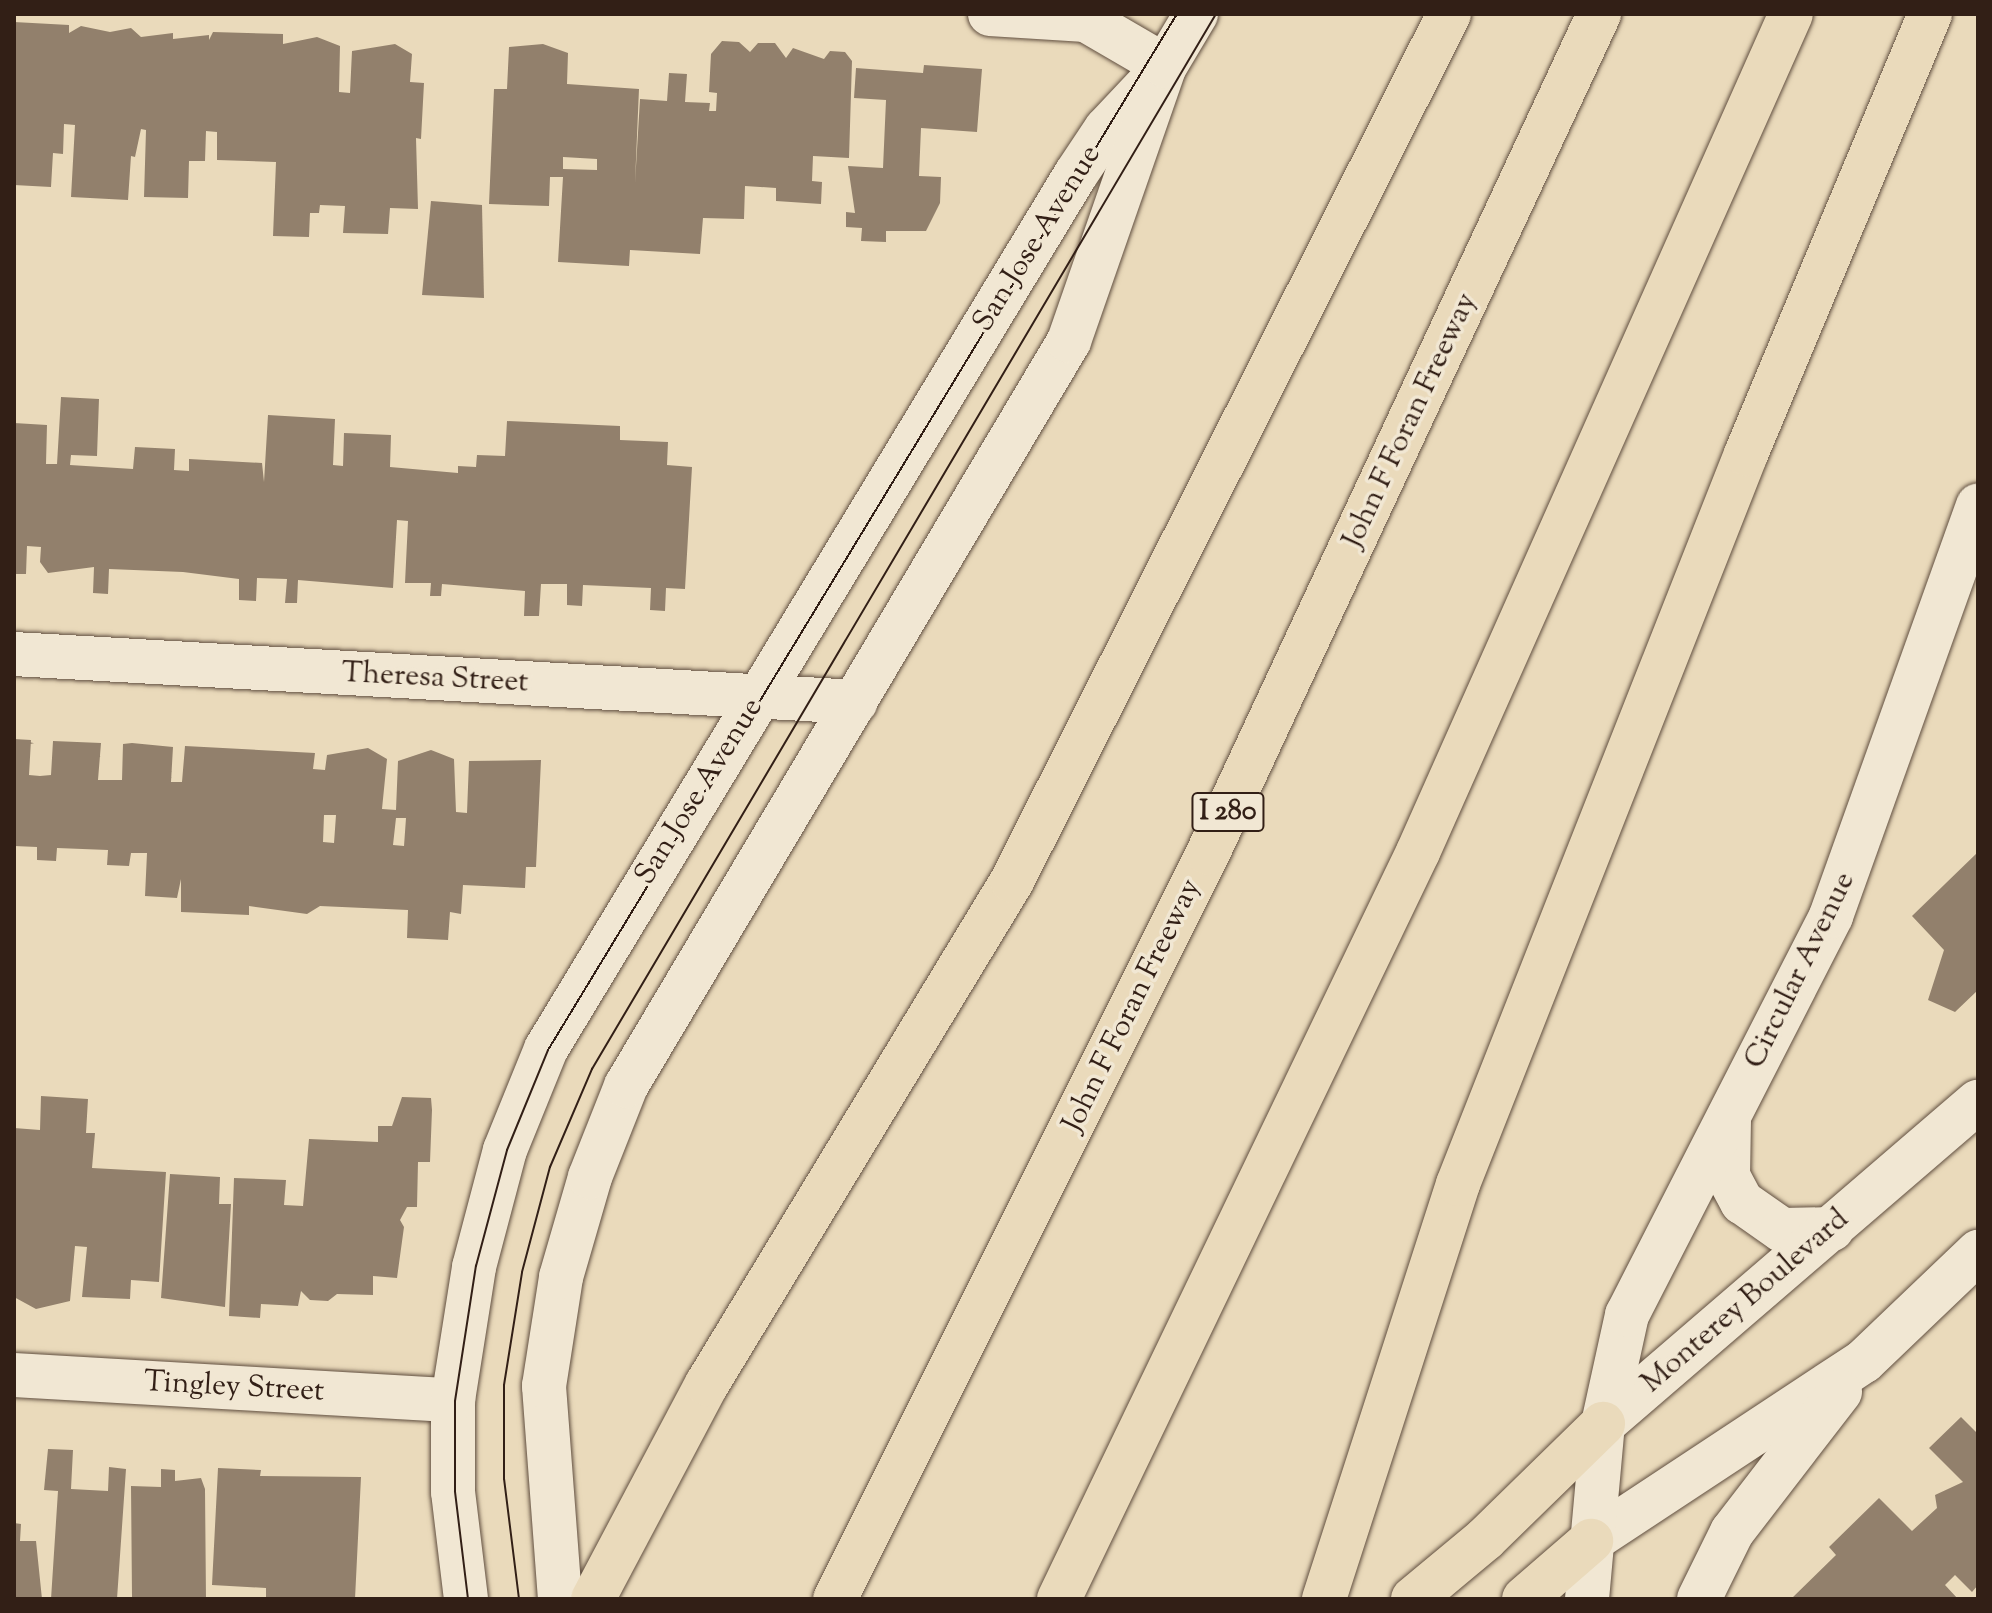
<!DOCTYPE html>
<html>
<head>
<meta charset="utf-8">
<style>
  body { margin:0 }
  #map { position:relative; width:1992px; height:1613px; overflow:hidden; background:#eadabb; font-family:"Sorts Mill Goudy",serif }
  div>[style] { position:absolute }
  .building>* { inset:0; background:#92806c }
  .roads { filter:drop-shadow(0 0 2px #604e3f) drop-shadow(0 0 2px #604e3f) }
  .street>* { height:44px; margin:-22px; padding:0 22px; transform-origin:22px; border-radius:22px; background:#f1e7d3 }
  .secondary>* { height:44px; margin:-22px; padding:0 22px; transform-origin:22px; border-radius:22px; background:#f1e7d3 }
  .highway>* { height:44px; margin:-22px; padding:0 22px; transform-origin:22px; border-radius:22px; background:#eadabb }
  .tram>* { height:2px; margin:-1px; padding:0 1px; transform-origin:1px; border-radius:1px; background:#321f16 }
  span { translate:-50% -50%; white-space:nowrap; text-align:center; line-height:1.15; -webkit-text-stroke:7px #f1e7d3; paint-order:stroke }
  .shield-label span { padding:2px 6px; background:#f1e7d3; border:2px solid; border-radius:6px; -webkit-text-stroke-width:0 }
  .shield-label { font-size:28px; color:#321f16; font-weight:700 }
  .street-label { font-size:30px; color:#321f16 }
  .frame { position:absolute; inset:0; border:16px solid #321f16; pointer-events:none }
</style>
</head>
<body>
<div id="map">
  <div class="building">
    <i style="clip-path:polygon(14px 22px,69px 25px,69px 33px,81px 26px,110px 32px,131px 28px,141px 37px,173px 33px,173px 39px,209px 35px,209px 40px,213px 32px,283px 34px,283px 44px,317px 37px,340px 46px,339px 92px,350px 93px,352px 51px,395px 44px,412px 54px,410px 82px,424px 83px,421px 139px,416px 138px,418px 209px,390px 208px,388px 234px,343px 233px,345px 206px,320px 205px,319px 213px,310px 213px,309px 237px,273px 236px,276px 162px,217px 160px,217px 132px,206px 131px,205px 161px,189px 161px,188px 198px,144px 197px,146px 130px,141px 129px,135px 157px,131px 156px,128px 200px,71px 197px,75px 125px,64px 124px,63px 154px,53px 153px,51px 187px,14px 185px)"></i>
    <i style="clip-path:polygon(evenodd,722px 41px,739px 42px,750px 52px,758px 43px,775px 43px,786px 58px,793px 48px,824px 59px,830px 51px,845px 52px,852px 61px,849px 158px,813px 156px,812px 181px,822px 182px,821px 204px,776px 201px,776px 188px,745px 186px,744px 219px,703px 218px,700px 254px,630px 250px,629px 266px,558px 262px,563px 177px,550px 177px,549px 206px,489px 204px,494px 89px,507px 89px,509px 47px,543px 44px,568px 53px,567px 84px,639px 89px,635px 183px,640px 99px,667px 101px,669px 73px,687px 74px,685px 102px,710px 103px,709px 111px,716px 111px,717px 93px,709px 92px,711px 54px,722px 41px,563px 157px,597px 159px,597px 170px,563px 169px,563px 157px)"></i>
    <i style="clip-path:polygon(924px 65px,982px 69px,977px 132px,921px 128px,919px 176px,941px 177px,940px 203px,926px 231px,886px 231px,886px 242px,861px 241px,862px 228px,846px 227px,846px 212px,855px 213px,848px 166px,883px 168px,886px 100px,854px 98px,856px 68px,923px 73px)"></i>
    <i style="clip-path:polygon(431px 201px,482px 205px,484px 298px,422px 295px)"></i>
    <i style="clip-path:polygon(61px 397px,99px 399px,97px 456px,71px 455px,70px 465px,133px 469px,135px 447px,175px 449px,174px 470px,189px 471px,189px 459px,262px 463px,264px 482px,268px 415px,335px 419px,333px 465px,343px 466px,344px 433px,391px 435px,390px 467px,458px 473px,458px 466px,476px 467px,477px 455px,505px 456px,507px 421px,620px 426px,620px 440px,668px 442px,667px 465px,692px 467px,685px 589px,666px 588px,665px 611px,650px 610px,651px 588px,583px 585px,582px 606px,567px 605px,567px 584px,541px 584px,539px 616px,524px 616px,525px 591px,442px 584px,441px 596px,430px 596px,431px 583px,405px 583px,408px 521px,397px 520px,393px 588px,298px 580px,297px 603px,285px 603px,287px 579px,257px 578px,256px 601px,239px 600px,239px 579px,183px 572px,109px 569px,108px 594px,93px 593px,94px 567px,48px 573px,40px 562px,41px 547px,27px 546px,26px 574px,14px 574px,14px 423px,47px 425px,46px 464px,57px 464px)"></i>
    <i style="clip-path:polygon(evenodd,14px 739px,31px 740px,29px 775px,40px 776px,51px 775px,53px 741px,101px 743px,98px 780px,122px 780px,123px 744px,132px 743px,173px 747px,171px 782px,182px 782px,185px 746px,315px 753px,313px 769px,325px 770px,327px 755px,368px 748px,387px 759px,382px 809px,396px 810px,398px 761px,431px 750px,454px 759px,456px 812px,467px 813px,469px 761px,541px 760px,536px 867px,526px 867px,525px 888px,463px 885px,461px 914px,450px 912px,448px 940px,407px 938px,408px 910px,320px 906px,307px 914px,249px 906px,249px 915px,181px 912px,181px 879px,177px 898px,145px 896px,147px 853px,131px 853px,129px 866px,107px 865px,108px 850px,57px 848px,56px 861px,37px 860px,37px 847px,14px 846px,14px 739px,324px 815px,336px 815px,334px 843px,323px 842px,324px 815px,14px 739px,396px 818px,406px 818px,404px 846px,393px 845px,396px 818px)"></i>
    <i style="clip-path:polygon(1978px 852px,1978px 990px,1955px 1012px,1928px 1000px,1944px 950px,1912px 916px)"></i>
    <i style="clip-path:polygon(41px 1096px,88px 1099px,86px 1133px,95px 1133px,92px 1168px,166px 1172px,159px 1282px,131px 1280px,130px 1299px,82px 1297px,87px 1247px,75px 1246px,70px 1301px,36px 1309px,14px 1297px,14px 1128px,40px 1130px)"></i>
    <i style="clip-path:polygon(402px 1097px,431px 1098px,432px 1110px,430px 1162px,418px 1162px,417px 1207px,407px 1207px,400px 1220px,404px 1227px,397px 1278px,373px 1276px,373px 1295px,337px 1294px,328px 1301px,310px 1300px,301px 1291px,298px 1306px,261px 1304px,260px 1318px,229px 1316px,234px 1178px,286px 1180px,284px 1205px,303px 1206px,309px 1139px,378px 1142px,378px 1126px,392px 1126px)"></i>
    <i style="clip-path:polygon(170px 1174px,220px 1177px,219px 1204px,231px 1204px,225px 1307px,161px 1298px)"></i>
    <i style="clip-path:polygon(1961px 1417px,1978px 1434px,1978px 1585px,1972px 1592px,1955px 1575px,1945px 1585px,1958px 1599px,1791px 1599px,1836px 1555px,1829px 1547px,1879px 1498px,1912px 1531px,1937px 1508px,1935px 1495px,1963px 1482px,1929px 1448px)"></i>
    <i style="clip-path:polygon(48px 1449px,73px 1450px,71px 1489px,108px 1491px,109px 1467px,126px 1469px,117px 1599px,51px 1599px,58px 1491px,44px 1490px)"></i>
    <i style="clip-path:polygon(218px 1468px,261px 1470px,260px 1476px,361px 1477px,355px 1599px,266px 1599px,266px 1588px,212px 1585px)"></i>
    <i style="clip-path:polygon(161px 1469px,175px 1470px,175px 1481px,201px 1478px,205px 1489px,206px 1599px,132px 1597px,131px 1486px,161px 1487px)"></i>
    <i style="clip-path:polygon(14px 1523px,21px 1524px,20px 1541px,36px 1541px,42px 1599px,14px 1599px)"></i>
  </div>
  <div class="roads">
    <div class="street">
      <i style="left:990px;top:14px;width:96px;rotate:3.6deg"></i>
      <i style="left:1086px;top:20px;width:91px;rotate:30.2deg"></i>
      <i style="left:14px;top:654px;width:843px;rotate:3.26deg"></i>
      <i style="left:14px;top:1375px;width:440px;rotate:3.3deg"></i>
    </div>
    <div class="secondary">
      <i style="left:1729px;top:1120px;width:56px;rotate:91deg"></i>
      <i style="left:1728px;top:1176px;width:30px;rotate:62deg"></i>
      <i style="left:1742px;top:1202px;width:49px;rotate:35deg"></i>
      <i style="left:1782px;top:1230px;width:50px;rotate:-1.1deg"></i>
      <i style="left:1603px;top:1424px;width:494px;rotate:-40.7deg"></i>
      <i style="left:1591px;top:1541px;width:327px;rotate:-33.4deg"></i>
      <i style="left:1864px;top:1361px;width:158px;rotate:-43.7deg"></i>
      <i style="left:466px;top:1599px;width:108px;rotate:-96.9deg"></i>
      <i style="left:453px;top:1492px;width:92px;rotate:-90deg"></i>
      <i style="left:453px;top:1400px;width:135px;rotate:-81deg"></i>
      <i style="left:474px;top:1267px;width:121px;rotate:-75.2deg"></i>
      <i style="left:505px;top:1150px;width:109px;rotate:-67.9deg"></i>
      <i style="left:546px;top:1049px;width:1023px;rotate:-58.8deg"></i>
      <i style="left:1076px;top:174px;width:54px;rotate:-56.3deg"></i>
      <i style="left:1106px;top:129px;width:71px;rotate:-46.7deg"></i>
      <i style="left:560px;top:1599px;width:214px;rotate:-94.3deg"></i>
      <i style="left:544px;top:1386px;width:110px;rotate:-81.1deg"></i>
      <i style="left:561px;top:1277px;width:104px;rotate:-73.8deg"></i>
      <i style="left:590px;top:1177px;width:98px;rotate:-68.4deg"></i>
      <i style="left:626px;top:1086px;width:867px;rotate:-59.26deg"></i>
      <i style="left:1069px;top:341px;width:291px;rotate:-70.8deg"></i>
      <i style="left:1165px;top:66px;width:61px;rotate:-59.2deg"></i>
      <i style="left:1587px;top:1599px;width:176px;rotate:-84.8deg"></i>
      <i style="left:1603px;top:1424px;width:112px;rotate:-77.6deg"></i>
      <i style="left:1627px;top:1315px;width:448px;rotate:-62.9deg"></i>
      <i style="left:1831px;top:916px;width:436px;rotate:-70.3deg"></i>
      <i style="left:1699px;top:1599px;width:75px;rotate:-63.8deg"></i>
      <i style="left:1732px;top:1532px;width:177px;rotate:-52.4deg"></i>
    </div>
    <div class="highway">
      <i style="left:593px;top:1599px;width:243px;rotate:-62.1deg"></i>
      <i style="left:707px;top:1384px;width:588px;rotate:-58.77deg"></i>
      <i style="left:1012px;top:881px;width:971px;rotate:-63.25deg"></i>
      <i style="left:835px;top:1599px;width:834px;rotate:-63.43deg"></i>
      <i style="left:1208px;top:853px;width:926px;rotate:-65.01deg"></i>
      <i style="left:1059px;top:1599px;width:829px;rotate:-64.33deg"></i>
      <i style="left:1418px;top:852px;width:917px;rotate:-66.01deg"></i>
      <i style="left:1324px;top:1599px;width:436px;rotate:-72.1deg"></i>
      <i style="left:1458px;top:1184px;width:785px;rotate:-68.47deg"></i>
      <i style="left:1746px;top:454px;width:477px;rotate:-67.3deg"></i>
      <i style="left:1413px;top:1599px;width:94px;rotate:-39.8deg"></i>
      <i style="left:1485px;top:1539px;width:165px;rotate:-44.3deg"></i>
      <i style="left:1524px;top:1599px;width:89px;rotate:-40.9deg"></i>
    </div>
  </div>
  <div class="tram">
    <i style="left:468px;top:1599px;width:109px;rotate:-96.9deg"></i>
    <i style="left:455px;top:1491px;width:90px;rotate:-90deg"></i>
    <i style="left:455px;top:1401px;width:137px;rotate:-81.2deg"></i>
    <i style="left:476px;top:1266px;width:120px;rotate:-75deg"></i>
    <i style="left:507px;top:1150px;width:108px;rotate:-67.7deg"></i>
    <i style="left:548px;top:1050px;width:1212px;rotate:-58.74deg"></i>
    <i style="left:519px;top:1599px;width:121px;rotate:-97.1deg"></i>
    <i style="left:504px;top:1479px;width:94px;rotate:-90deg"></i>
    <i style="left:504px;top:1385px;width:114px;rotate:-80.9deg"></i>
    <i style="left:522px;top:1272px;width:109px;rotate:-75.1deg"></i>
    <i style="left:550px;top:1167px;width:107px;rotate:-66.8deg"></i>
    <i style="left:592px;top:1069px;width:1226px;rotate:-59.4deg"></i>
  </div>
  <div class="shield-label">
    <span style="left:1228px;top:812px">I 280</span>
  </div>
  <div class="street-label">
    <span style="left:1038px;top:239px;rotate:-58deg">San Jose Avenue</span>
    <span style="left:1411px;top:421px;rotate:-65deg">John F Foran Freeway</span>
    <span style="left:435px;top:679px;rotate:3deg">Theresa Street</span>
    <span style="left:700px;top:792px;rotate:-58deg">San Jose Avenue</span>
    <span style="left:1801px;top:971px;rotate:-64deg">Circular Avenue</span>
    <span style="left:1133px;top:1006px;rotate:-64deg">John F Foran Freeway</span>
    <span style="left:1746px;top:1302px;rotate:-41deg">Monterey Boulevard</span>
    <span style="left:234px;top:1388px;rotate:3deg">Tingley Street</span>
  </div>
  <div class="frame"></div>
</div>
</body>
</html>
